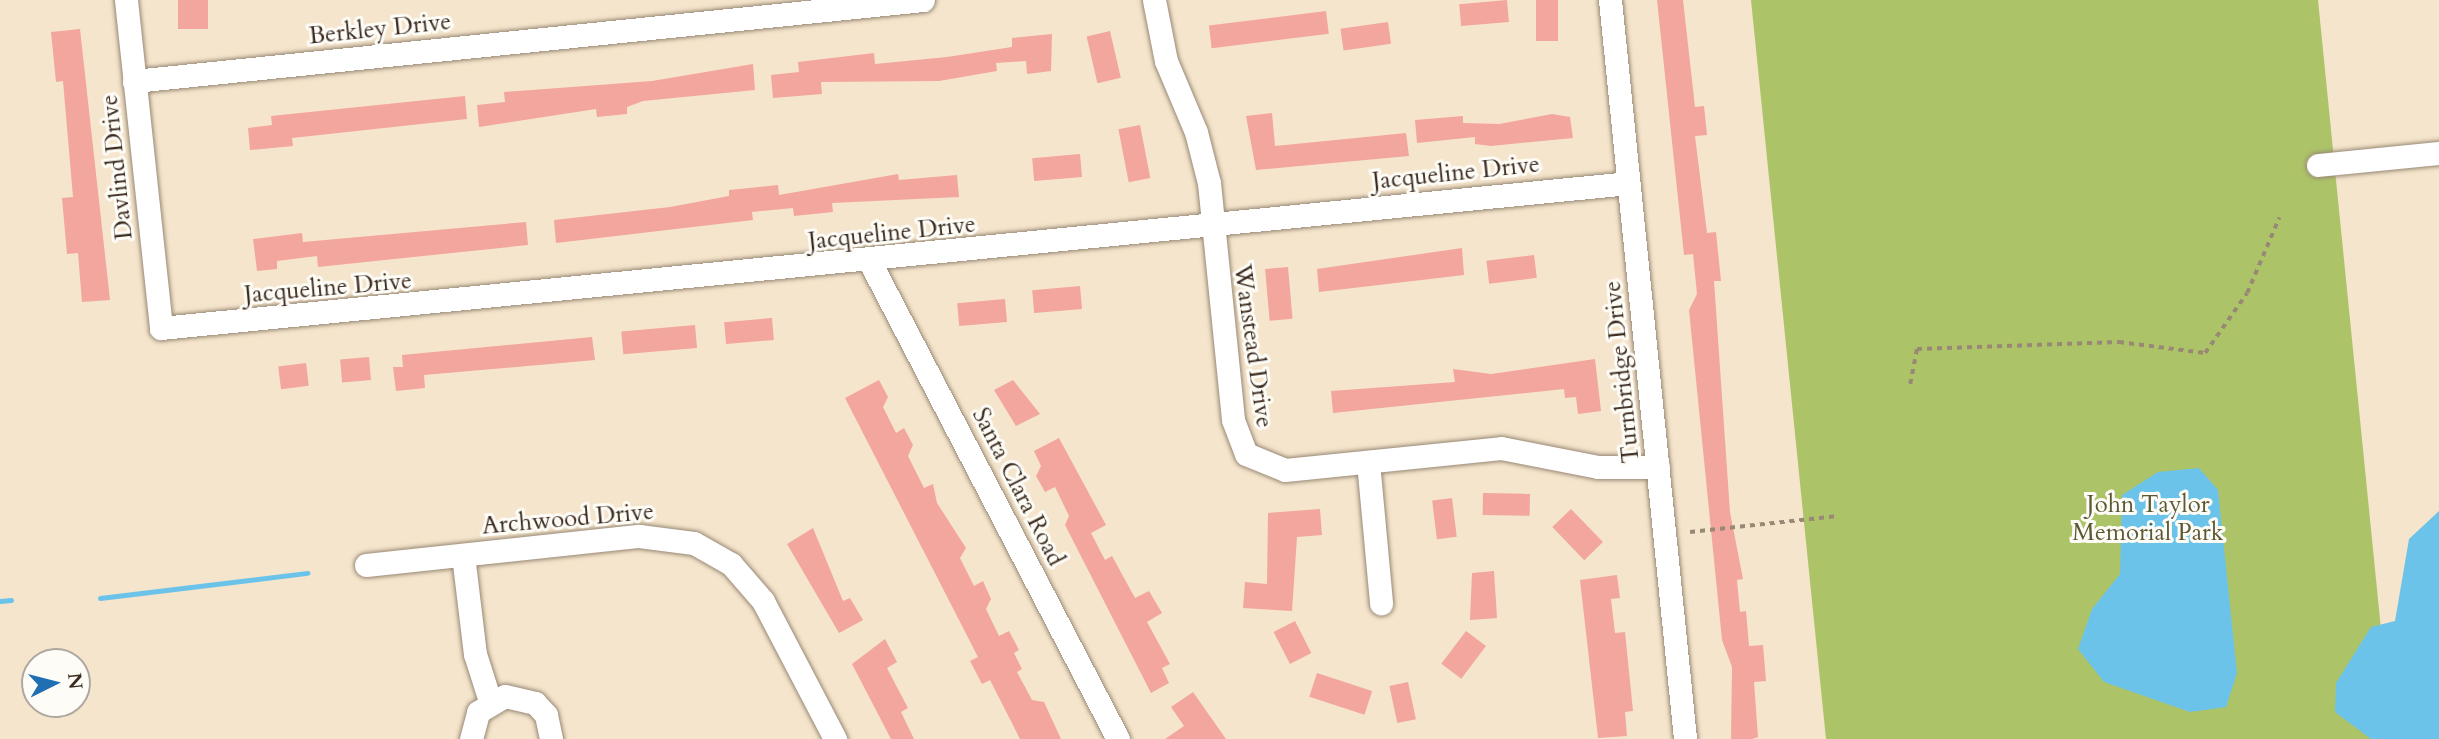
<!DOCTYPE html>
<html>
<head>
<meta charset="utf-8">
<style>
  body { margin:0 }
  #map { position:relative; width:2439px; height:739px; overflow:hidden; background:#f5e5cc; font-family:Cardo,serif }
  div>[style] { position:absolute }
  .green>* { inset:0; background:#adc368 }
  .water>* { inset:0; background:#6cc3e9 }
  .stream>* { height:5px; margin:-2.5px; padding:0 2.5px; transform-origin:2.5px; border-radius:2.5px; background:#6cc3e9 }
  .building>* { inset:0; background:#f3a69d; transform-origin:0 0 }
  .path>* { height:3.5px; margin-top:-1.75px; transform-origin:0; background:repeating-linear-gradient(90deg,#988875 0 5px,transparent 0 10px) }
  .roads { filter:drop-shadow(0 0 2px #988875) drop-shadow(0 0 2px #988875) }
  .minor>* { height:23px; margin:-11.5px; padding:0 11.5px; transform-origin:11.5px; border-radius:11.5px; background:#fff }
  span { translate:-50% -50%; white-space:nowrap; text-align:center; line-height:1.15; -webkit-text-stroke:6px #fdfcf7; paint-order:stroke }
  .street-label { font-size:24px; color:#3b2a1e }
  .park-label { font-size:24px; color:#5d5834 }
  .north { position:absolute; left:21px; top:648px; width:70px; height:70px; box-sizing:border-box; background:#fdfcf7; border:2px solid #afa8a0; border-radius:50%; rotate:84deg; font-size:19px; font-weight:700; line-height:28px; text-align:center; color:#3b2a1e }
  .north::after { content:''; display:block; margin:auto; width:24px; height:32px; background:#1f6fb2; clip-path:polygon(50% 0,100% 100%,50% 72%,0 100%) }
</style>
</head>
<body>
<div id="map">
  <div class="green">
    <i style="clip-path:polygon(1751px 0,2318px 0,2392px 739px,1826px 739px)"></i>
  </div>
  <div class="water">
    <i style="clip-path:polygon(2199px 468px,2218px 490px,2237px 673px,2226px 707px,2190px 712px,2104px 682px,2078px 649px,2092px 609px,2120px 574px,2122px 495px,2158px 472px)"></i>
    <i style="clip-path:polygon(2439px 511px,2439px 739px,2371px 739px,2335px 712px,2336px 683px,2371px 627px,2395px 621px,2409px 539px)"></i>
  </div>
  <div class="stream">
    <i style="left:100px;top:598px;width:209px;rotate:-6.9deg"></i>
    <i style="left:0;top:601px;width:11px;rotate:-5deg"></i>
  </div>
  <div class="building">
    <i style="left:178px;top:0;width:30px;height:29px"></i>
    <i style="left:1507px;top:0;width:22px;height:48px;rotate:85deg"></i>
    <i style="left:1536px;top:0;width:22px;height:41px"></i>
    <i style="clip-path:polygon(1657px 0,1683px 0,1695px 107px,1704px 106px,1707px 135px,1695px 136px,1707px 233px,1716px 232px,1721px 281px,1714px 281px,1730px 512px,1743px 579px,1737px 580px,1740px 612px,1746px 611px,1749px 646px,1763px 645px,1766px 681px,1754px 682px,1758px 737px,1752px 739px,1731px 739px,1732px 667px,1722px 640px,1689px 310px,1697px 294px,1693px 254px,1684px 255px)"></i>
    <i style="left:1326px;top:11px;width:23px;height:118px;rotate:83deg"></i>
    <i style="left:1388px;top:22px;width:22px;height:48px;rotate:82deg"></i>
    <i style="clip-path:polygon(80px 29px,110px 300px,82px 302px,78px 253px,67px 254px,62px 198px,73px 197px,63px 81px,56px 82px,51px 32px)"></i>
    <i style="left:1110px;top:31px;width:48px;height:24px;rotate:77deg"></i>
    <i style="clip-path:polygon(1052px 34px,1051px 71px,1027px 74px,1026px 61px,996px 63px,997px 71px,939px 81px,821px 82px,822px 94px,773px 98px,771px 75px,799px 72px,798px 62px,874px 53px,875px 64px,947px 57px,1012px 47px,1012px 38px)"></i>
    <i style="clip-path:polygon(753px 64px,755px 90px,643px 101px,627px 107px,627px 114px,597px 117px,596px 109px,479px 127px,477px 105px,505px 102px,504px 92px,652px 81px)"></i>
    <i style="clip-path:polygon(465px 96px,467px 119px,292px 138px,293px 146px,250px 150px,248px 128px,272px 125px,271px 116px)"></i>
    <i style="clip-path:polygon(1272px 113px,1275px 146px,1406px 133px,1409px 156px,1256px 170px,1246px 116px)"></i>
    <i style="clip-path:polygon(1552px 114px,1570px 117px,1573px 138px,1491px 146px,1475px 144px,1475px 137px,1417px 143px,1415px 120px,1463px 116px,1463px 123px,1499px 124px)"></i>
    <i style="left:1140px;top:125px;width:54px;height:22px;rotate:79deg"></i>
    <i style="left:1080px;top:154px;width:23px;height:48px;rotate:85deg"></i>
    <i style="clip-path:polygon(898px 174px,899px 180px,957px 175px,959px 197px,832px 203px,833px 212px,794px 216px,793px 208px,752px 212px,753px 220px,556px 243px,554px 220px,670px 207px,729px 196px,729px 190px,778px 185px,779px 195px)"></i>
    <i style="clip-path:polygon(526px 222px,528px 245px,318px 267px,317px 256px,277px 261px,277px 269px,257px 271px,253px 239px,302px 233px,303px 242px)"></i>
    <i style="clip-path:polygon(1462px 248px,1464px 275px,1319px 292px,1317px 269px)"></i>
    <i style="left:1534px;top:255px;width:23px;height:48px;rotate:83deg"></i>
    <i style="left:1288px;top:267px;width:52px;height:23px;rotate:85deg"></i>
    <i style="left:1080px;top:286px;width:23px;height:48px;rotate:85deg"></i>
    <i style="left:1005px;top:299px;width:23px;height:48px;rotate:85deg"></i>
    <i style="left:772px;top:318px;width:22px;height:48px;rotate:85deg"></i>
    <i style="left:695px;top:325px;width:23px;height:74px;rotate:85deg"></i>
    <i style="clip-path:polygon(592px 337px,595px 360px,424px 375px,425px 388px,396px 391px,393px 367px,403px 367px,402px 355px)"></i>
    <i style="left:369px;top:357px;width:23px;height:29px;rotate:85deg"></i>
    <i style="clip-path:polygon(1595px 359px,1601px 411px,1578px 414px,1576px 397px,1565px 398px,1564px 389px,1333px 413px,1331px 391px,1455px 382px,1453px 369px,1491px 374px)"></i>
    <i style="left:306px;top:363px;width:23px;height:28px;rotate:83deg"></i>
    <i style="clip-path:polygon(879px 380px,888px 397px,883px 407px,896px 433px,904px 428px,913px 445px,908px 456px,924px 488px,933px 484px,937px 503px,966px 548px,960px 558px,974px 586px,983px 581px,991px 599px,986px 609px,999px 636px,1009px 631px,1019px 650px,1014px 653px,1022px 669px,1017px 672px,1032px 700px,1044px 702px,1061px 739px,1020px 739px,990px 680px,982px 684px,970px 661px,978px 657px,845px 398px)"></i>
    <i style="clip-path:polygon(1013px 380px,1040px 414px,1016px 426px,994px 390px)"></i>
    <i style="clip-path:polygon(1059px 438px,1106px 525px,1091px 533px,1105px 560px,1112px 556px,1135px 598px,1149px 591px,1162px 613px,1147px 622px,1170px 664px,1162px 668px,1169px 683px,1151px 693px,1065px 525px,1069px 516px,1055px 487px,1045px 492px,1036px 476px,1041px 466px,1034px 451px)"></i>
    <i style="left:1483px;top:493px;width:47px;height:22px;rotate:1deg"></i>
    <i style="left:1452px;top:498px;width:39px;height:20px;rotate:83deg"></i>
    <i style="clip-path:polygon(1320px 509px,1322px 535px,1297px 537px,1292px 611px,1243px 608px,1245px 582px,1267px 584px,1268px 513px)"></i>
    <i style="left:1571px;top:509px;width:46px;height:26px;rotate:46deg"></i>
    <i style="clip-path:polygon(813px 528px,843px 601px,850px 598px,863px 620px,839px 633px,787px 544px)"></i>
    <i style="clip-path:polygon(1494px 571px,1497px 618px,1470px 620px,1472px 573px)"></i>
    <i style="clip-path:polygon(1617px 575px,1620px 598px,1611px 599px,1615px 633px,1625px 632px,1633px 711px,1625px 712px,1627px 736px,1598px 738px,1580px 580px)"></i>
    <i style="left:1295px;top:621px;width:36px;height:24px;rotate:63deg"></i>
    <i style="left:1466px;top:631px;width:25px;height:41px;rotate:37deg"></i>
    <i style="clip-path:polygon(885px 639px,897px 662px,887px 668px,908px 708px,901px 712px,914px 739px,891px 739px,852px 664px)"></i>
    <i style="left:1317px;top:673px;width:58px;height:25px;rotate:18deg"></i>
    <i style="left:1408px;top:682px;width:38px;height:19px;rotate:78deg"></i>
    <i style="clip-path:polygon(1193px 692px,1226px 739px,1165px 739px,1184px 726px,1171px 707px)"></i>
  </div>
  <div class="path">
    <i style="left:1910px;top:384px;width:36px;rotate:-79deg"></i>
    <i style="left:1917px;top:349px;width:202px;rotate:-2deg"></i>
    <i style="left:2119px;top:342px;width:87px;rotate:7.3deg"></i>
    <i style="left:2205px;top:353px;width:73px;rotate:-55deg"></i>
    <i style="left:2247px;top:293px;width:82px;rotate:-66.9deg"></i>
    <i style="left:1690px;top:532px;width:149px;rotate:-6.2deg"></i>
  </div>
  <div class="roads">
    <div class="minor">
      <i style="left:126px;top:0;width:330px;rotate:83.9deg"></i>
      <i style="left:161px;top:328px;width:1474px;rotate:-5.64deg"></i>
      <i style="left:1154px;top:0;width:62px;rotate:78.9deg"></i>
      <i style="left:1166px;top:61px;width:77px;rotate:67.1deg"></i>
      <i style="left:1196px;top:132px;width:53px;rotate:75.7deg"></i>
      <i style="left:1209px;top:183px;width:238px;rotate:84.2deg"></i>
      <i style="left:1233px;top:420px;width:36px;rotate:69deg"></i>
      <i style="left:1246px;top:454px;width:42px;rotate:22.3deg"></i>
      <i style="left:1285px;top:470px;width:217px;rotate:-5.8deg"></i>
      <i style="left:1501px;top:448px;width:99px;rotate:11.1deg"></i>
      <i style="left:1598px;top:467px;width:60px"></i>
      <i style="left:1610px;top:0;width:743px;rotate:84.2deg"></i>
      <i style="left:134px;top:81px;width:793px;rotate:-5.86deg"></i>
      <i style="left:2318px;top:165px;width:122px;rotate:-5.7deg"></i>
      <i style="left:870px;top:262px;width:538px;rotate:62.53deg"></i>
      <i style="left:1368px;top:462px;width:142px;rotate:84.7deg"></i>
      <i style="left:463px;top:555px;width:100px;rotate:83.1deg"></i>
      <i style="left:475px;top:654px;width:49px;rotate:72.3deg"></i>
      <i style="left:366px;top:565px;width:275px;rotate:-6.1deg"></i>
      <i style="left:639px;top:536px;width:55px;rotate:7.3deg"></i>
      <i style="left:694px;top:543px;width:43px;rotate:29.6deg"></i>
      <i style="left:731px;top:564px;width:49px;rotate:49.1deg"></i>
      <i style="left:763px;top:601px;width:156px;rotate:62.4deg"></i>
      <i style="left:471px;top:739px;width:28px;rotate:-75deg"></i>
      <i style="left:478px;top:712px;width:31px;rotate:-31deg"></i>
      <i style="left:505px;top:696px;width:31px;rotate:13deg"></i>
      <i style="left:535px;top:703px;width:16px;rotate:47deg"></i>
      <i style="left:546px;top:715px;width:25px;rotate:78deg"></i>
    </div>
  </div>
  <div class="street-label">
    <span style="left:380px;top:29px;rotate:-6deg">Berkley Drive</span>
    <span style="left:117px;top:167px;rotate:-96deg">Davlind Drive</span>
    <span style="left:1456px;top:173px;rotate:-6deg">Jacqueline Drive</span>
    <span style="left:892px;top:233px;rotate:-6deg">Jacqueline Drive</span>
    <span style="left:328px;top:288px;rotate:-5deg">Jacqueline Drive</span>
    <span style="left:1253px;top:346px;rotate:82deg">Wanstead Drive</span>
    <span style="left:1622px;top:372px;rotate:-96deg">Turnbridge Drive</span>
    <span style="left:1018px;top:487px;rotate:63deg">Santa Clara Road</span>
    <span style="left:568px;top:519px;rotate:-5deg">Archwood Drive</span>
  </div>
  <div class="park-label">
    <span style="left:2148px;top:519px">John Taylor<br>Memorial Park</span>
  </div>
  <div class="north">N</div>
</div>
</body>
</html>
